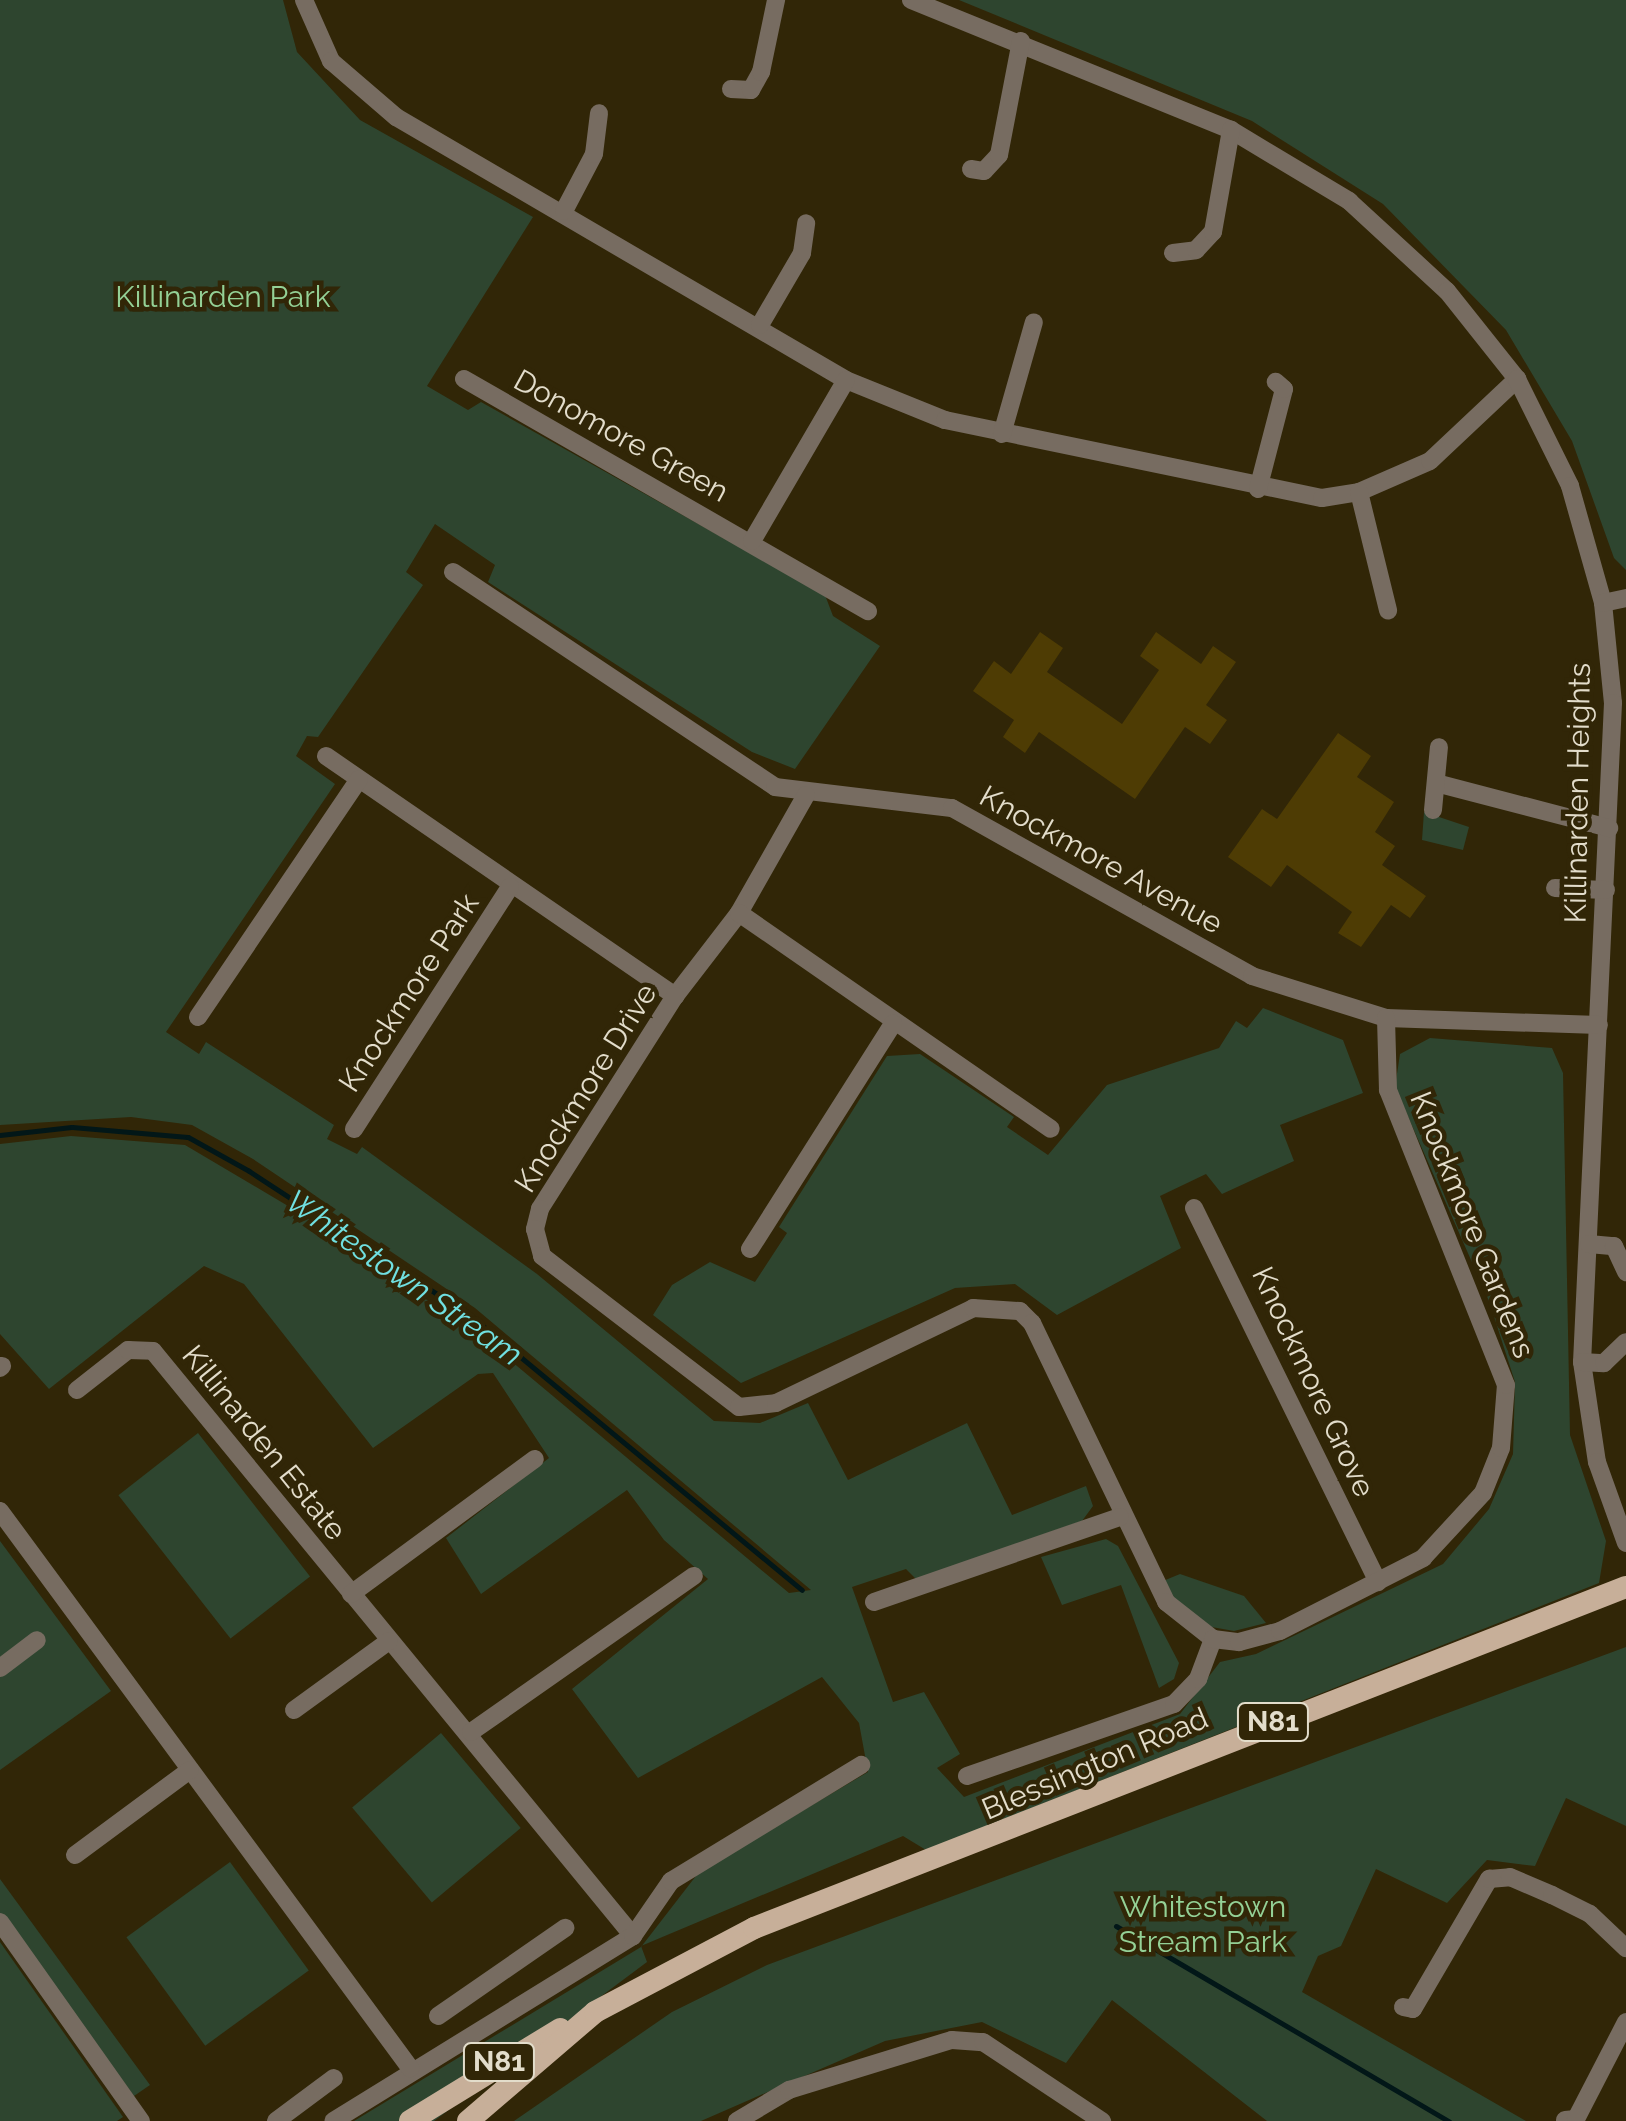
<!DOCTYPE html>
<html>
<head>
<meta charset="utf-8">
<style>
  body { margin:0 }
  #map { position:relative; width:1626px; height:2121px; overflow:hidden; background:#312607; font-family:Raleway,sans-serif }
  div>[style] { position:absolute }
  .green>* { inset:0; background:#2e452f; transform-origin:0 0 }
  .stream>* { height:5px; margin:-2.5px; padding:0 2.5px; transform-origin:2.5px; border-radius:2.5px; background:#021718 }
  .building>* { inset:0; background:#4e3c04 }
  .minor>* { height:18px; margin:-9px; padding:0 9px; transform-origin:9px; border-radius:9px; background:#776c61 }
  .major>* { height:22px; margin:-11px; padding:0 11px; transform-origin:11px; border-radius:11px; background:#c7af99 }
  span { translate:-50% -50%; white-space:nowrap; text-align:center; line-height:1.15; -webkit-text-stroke:9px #312607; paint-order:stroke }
  .shield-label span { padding:2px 8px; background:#312607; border:2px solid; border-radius:8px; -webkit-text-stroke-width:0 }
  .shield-label { font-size:28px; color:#e3ddcb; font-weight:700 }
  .park-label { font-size:30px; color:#94d196 }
  .street-label { font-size:30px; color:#e3ddcb }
  .water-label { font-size:32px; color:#70e0e1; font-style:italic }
</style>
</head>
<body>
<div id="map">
  <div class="green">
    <i style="clip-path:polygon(0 0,283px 0,297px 52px,360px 120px,533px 217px,427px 386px,468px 410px,481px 402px,825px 595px,833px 616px,880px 646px,795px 769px,752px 752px,488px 582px,495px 565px,435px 524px,406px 572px,423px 585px,318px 737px,307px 736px,296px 756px,335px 784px,166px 1032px,199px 1054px,206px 1042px,334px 1125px,327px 1139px,357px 1154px,362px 1147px,537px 1274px,714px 1421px,760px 1423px,808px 1403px,848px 1480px,967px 1423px,1012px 1515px,1086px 1486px,1093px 1506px,1082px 1521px,916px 1579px,906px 1569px,852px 1587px,893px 1702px,924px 1692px,960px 1754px,937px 1768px,964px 1797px,1180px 1714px,1220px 1662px,1256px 1654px,1443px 1564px,1489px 1509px,1513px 1454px,1515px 1382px,1489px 1301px,1395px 1087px,1400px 1054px,1430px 1038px,1552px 1048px,1563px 1073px,1570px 1435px,1606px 1541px,1599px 1583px,926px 1850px,903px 1836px,641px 1946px,647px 1962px,434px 2121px,354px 2121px,641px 1947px,699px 1872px,868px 1772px,859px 1723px,822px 1677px,638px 1778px,572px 1689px,708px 1579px,664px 1540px,627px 1490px,481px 1594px,446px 1538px,549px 1458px,493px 1373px,478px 1374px,373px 1448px,244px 1284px,204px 1266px,49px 1389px,0 1334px,0 1144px,71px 1136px,185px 1145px,315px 1222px,493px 1346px,789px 1593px,811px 1590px,475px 1308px,253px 1159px,192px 1125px,131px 1117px,0 1125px)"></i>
    <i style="clip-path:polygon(959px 0,1626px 0,1626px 570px,1614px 558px,1572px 441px,1506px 330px,1383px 204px,1252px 121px)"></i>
    <i style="clip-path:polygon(1424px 812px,1469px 827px,1463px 850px,1422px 840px)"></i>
    <i style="clip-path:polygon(1263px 1008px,1343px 1040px,1363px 1093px,1280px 1125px,1294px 1161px,1222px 1194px,1206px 1174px,1160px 1196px,1181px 1248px,1057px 1315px,1015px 1284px,955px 1288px,741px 1383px,653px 1315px,672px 1285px,710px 1262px,755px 1282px,787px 1233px,779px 1227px,887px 1056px,920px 1054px,1014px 1117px,1007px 1127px,1048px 1155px,1107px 1085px,1219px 1048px,1236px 1021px,1247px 1028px)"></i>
    <i style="left:198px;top:1433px;width:182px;height:101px;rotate:52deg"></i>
    <i style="clip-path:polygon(1106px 1539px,1118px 1546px,1179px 1663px,1174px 1679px,1159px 1688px,1121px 1585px,1062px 1605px,1041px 1557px)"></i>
    <i style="clip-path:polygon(0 1541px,111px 1691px,0 1770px)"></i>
    <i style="clip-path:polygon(1180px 1574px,1244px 1596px,1266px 1623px,1234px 1631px,1206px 1626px,1183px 1612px,1163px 1581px)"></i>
    <i style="clip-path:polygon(1626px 1647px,1626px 1826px,1566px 1798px,1535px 1866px,1487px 1860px,1447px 1903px,1376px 1869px,1341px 1946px,1318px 1956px,1302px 1992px,1526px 2121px,1267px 2121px,1112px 2000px,1066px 2063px,982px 2022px,885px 2041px,701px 2121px,514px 2121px,672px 2012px,767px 1965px)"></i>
    <i style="left:441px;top:1733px;width:124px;height:116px;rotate:50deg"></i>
    <i style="left:230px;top:1862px;width:134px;height:128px;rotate:54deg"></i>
    <i style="clip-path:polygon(0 1879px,150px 2085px,134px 2096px,0 1914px)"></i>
    <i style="clip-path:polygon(0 1942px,123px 2117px,117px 2121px,0 2121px)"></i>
  </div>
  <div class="stream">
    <i style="left:0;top:1135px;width:72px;rotate:-6.3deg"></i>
    <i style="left:72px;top:1127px;width:116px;rotate:4.9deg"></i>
    <i style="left:188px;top:1137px;width:70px;rotate:29.1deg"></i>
    <i style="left:249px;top:1171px;width:267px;rotate:33.2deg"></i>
    <i style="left:472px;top:1317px;width:428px;rotate:39.6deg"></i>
    <i style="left:1116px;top:1926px;width:386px;rotate:30.4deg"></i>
  </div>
  <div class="building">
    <i style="clip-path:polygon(1040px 632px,1063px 648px,1047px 672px,1122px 724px,1159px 670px,1140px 656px,1156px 632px,1201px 664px,1213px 646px,1236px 662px,1206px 705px,1227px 720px,1210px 744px,1185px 727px,1135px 799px,1039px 732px,1025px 753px,1003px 737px,1014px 720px,973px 691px,994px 661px,1011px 674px)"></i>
    <i style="clip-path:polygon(1338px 733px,1371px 756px,1357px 777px,1394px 802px,1375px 832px,1395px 846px,1382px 865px,1426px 896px,1410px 918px,1391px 905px,1361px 947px,1338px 933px,1352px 912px,1287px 865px,1271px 887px,1228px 857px,1262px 809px,1277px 819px)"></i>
  </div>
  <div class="minor">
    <i style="left:304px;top:0;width:67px;rotate:66.1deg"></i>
    <i style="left:331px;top:61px;width:86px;rotate:40.7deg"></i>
    <i style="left:396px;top:117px;width:521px;rotate:30.3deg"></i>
    <i style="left:846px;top:380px;width:107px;rotate:22deg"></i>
    <i style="left:945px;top:420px;width:385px;rotate:11.7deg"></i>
    <i style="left:1322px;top:498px;width:37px;rotate:-9deg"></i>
    <i style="left:1359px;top:492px;width:77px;rotate:-23.6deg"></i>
    <i style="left:1430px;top:461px;width:120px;rotate:-43.3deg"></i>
    <i style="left:911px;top:0;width:345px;rotate:22.1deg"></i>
    <i style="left:1231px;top:130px;width:138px;rotate:31deg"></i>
    <i style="left:1349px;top:201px;width:133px;rotate:42.6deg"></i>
    <i style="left:1447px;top:291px;width:112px;rotate:51.5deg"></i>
    <i style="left:1517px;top:379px;width:119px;rotate:63.6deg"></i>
    <i style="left:1570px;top:486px;width:122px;rotate:74.2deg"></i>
    <i style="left:1603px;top:603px;width:100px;rotate:84.3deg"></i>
    <i style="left:1613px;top:703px;width:660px;rotate:92.69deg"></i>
    <i style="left:1582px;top:1362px;width:101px;rotate:81.5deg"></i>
    <i style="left:1597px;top:1462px;width:86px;rotate:70.3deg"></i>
    <i style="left:731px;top:89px;width:20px;rotate:3deg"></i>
    <i style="left:751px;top:90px;width:21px;rotate:-61deg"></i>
    <i style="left:761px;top:72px;width:74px;rotate:-78.2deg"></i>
    <i style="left:971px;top:169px;width:13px;rotate:9deg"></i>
    <i style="left:984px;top:171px;width:22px;rotate:-47deg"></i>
    <i style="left:999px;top:155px;width:116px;rotate:-79.1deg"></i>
    <i style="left:564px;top:211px;width:64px;rotate:-62.2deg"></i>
    <i style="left:594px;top:154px;width:41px;rotate:-83deg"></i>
    <i style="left:1173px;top:253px;width:23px;rotate:-7deg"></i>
    <i style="left:1196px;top:250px;width:25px;rotate:-47deg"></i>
    <i style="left:1213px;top:232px;width:104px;rotate:-80deg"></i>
    <i style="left:760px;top:325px;width:83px;rotate:-59.7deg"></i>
    <i style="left:802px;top:253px;width:30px;rotate:-82deg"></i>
    <i style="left:464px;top:379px;width:466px;rotate:29.9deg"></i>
    <i style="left:1002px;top:434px;width:116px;rotate:-74.1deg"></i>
    <i style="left:1258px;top:489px;width:103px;rotate:-75.4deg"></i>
    <i style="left:1284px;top:389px;width:11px;rotate:-139deg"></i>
    <i style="left:1359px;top:492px;width:122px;rotate:76.2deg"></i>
    <i style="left:752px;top:541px;width:186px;rotate:-59.7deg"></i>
    <i style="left:453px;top:572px;width:387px;rotate:33.7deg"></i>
    <i style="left:775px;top:787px;width:178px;rotate:6.8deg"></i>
    <i style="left:952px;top:808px;width:344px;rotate:29.2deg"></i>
    <i style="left:1252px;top:976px;width:140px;rotate:17.4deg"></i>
    <i style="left:1386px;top:1018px;width:213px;rotate:1.9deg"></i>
    <i style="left:1603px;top:603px;width:24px;rotate:-12deg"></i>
    <i style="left:326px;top:756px;width:424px;rotate:34.5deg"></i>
    <i style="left:1436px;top:783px;width:179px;rotate:14.6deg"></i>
    <i style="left:806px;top:795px;width:136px;rotate:119.6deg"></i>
    <i style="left:739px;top:913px;width:105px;rotate:127.6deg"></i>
    <i style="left:675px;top:996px;width:252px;rotate:122.4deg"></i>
    <i style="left:540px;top:1209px;width:21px;rotate:104deg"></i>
    <i style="left:535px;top:1229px;width:28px;rotate:75deg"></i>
    <i style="left:542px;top:1256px;width:248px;rotate:37.5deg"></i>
    <i style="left:739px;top:1407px;width:37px;rotate:-6deg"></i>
    <i style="left:776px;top:1403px;width:219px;rotate:-25.7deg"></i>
    <i style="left:973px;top:1308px;width:47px;rotate:3.7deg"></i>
    <i style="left:1020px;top:1311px;width:17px;rotate:45deg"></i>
    <i style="left:1032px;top:1323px;width:310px;rotate:64.3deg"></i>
    <i style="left:1166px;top:1602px;width:60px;rotate:38.2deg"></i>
    <i style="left:1433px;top:810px;width:63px;rotate:-84.6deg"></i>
    <i style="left:1555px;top:888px;width:51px;rotate:2.2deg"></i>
    <i style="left:739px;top:913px;width:379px;rotate:34.7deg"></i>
    <i style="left:198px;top:1017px;width:287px;rotate:-55.9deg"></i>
    <i style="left:354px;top:1129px;width:288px;rotate:-57.2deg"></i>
    <i style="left:1194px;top:1208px;width:417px;rotate:63.8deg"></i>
    <i style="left:1589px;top:1244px;width:25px;rotate:5deg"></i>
    <i style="left:1614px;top:1246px;width:29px;rotate:65deg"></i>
    <i style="left:750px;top:1249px;width:267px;rotate:-57.6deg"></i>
    <i style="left:1582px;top:1362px;width:22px;rotate:3deg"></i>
    <i style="left:1604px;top:1363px;width:30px;rotate:-44deg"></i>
    <i style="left:0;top:1368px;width:3px;rotate:-45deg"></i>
    <i style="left:77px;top:1390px;width:65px;rotate:-38.1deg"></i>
    <i style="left:128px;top:1350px;width:25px;rotate:2deg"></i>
    <i style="left:153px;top:1351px;width:757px;rotate:50.63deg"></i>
    <i style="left:633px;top:1936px;width:352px;rotate:148.3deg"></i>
    <i style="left:0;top:1511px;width:692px;rotate:53.64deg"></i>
    <i style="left:351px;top:1594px;width:228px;rotate:-36.3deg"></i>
    <i style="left:874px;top:1602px;width:260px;rotate:-19.1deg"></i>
    <i style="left:0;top:1668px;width:46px;rotate:-37.1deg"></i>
    <i style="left:294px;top:1710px;width:117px;rotate:-36deg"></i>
    <i style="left:471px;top:1732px;width:272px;rotate:-35deg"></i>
    <i style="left:967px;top:1776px;width:219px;rotate:-19.2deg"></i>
    <i style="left:1174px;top:1704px;width:35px;rotate:-46deg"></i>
    <i style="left:1198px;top:1679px;width:43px;rotate:-69.4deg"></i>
    <i style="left:1213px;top:1639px;width:26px;rotate:7deg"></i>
    <i style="left:1239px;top:1642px;width:42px;rotate:-15deg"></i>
    <i style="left:1280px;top:1631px;width:161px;rotate:-27deg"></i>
    <i style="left:1423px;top:1558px;width:88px;rotate:-47.3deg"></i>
    <i style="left:1483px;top:1493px;width:48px;rotate:-68.2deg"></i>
    <i style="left:1501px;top:1448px;width:63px;rotate:-85.5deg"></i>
    <i style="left:1506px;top:1385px;width:318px;rotate:-111.8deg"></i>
    <i style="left:1388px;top:1090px;width:72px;rotate:-91.6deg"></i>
    <i style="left:75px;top:1855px;width:143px;rotate:-36.5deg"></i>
    <i style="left:0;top:1922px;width:244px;rotate:54.7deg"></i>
    <i style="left:633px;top:1936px;width:67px;rotate:-55.4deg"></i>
    <i style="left:671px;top:1881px;width:223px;rotate:-31.4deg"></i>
    <i style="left:1403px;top:2007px;width:10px;rotate:11deg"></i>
    <i style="left:1413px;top:2009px;width:151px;rotate:-59.7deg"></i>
    <i style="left:1489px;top:1879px;width:21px;rotate:-5deg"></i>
    <i style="left:1510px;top:1877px;width:46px;rotate:23.2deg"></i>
    <i style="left:1552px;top:1895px;width:42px;rotate:26.6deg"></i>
    <i style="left:1590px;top:1914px;width:50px;rotate:43.4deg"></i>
    <i style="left:438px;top:2016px;width:155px;rotate:-34.7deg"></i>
    <i style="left:1565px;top:2120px;width:11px;rotate:-5deg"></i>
    <i style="left:1576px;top:2119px;width:109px;rotate:-62.7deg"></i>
    <i style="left:276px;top:2121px;width:72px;rotate:-36.6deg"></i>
    <i style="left:737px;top:2121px;width:61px;rotate:-30.8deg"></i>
    <i style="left:789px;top:2090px;width:170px;rotate:-17.1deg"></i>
    <i style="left:952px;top:2040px;width:31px;rotate:4deg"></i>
    <i style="left:983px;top:2042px;width:143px;rotate:33.6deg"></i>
  </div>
  <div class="major">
    <i style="left:410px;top:2121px;width:176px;rotate:-31.5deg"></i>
    <i style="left:468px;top:2121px;width:167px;rotate:-40.6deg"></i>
    <i style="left:595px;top:2012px;width:180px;rotate:-27.8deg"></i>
    <i style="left:754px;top:1928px;width:936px;rotate:-21.36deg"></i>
  </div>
  <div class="shield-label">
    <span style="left:1273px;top:1722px">N81</span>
    <span style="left:499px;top:2062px">N81</span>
  </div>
  <div class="park-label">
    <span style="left:223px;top:297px">Killinarden Park</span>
    <span style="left:1203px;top:1924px">Whitestown<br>Stream Park</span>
  </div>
  <div class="street-label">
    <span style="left:621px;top:436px;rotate:29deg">Donomore Green</span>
    <span style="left:1578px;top:793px;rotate:-89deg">Killinarden Heights</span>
    <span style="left:1101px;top:860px;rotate:29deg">Knockmore Avenue</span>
    <span style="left:409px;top:993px;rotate:-57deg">Knockmore Park</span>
    <span style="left:586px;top:1088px;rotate:-58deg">Knockmore Drive</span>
    <span style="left:1472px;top:1225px;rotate:68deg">Knockmore Gardens</span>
    <span style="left:1313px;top:1382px;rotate:65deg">Knockmore Grove</span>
    <span style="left:264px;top:1443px;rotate:51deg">Killinarden Estate</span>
    <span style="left:1095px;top:1764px;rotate:-23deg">Blessington Road</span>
  </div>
  <div class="water-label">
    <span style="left:404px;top:1278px;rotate:35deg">Whitestown Stream</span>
  </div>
</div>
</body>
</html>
